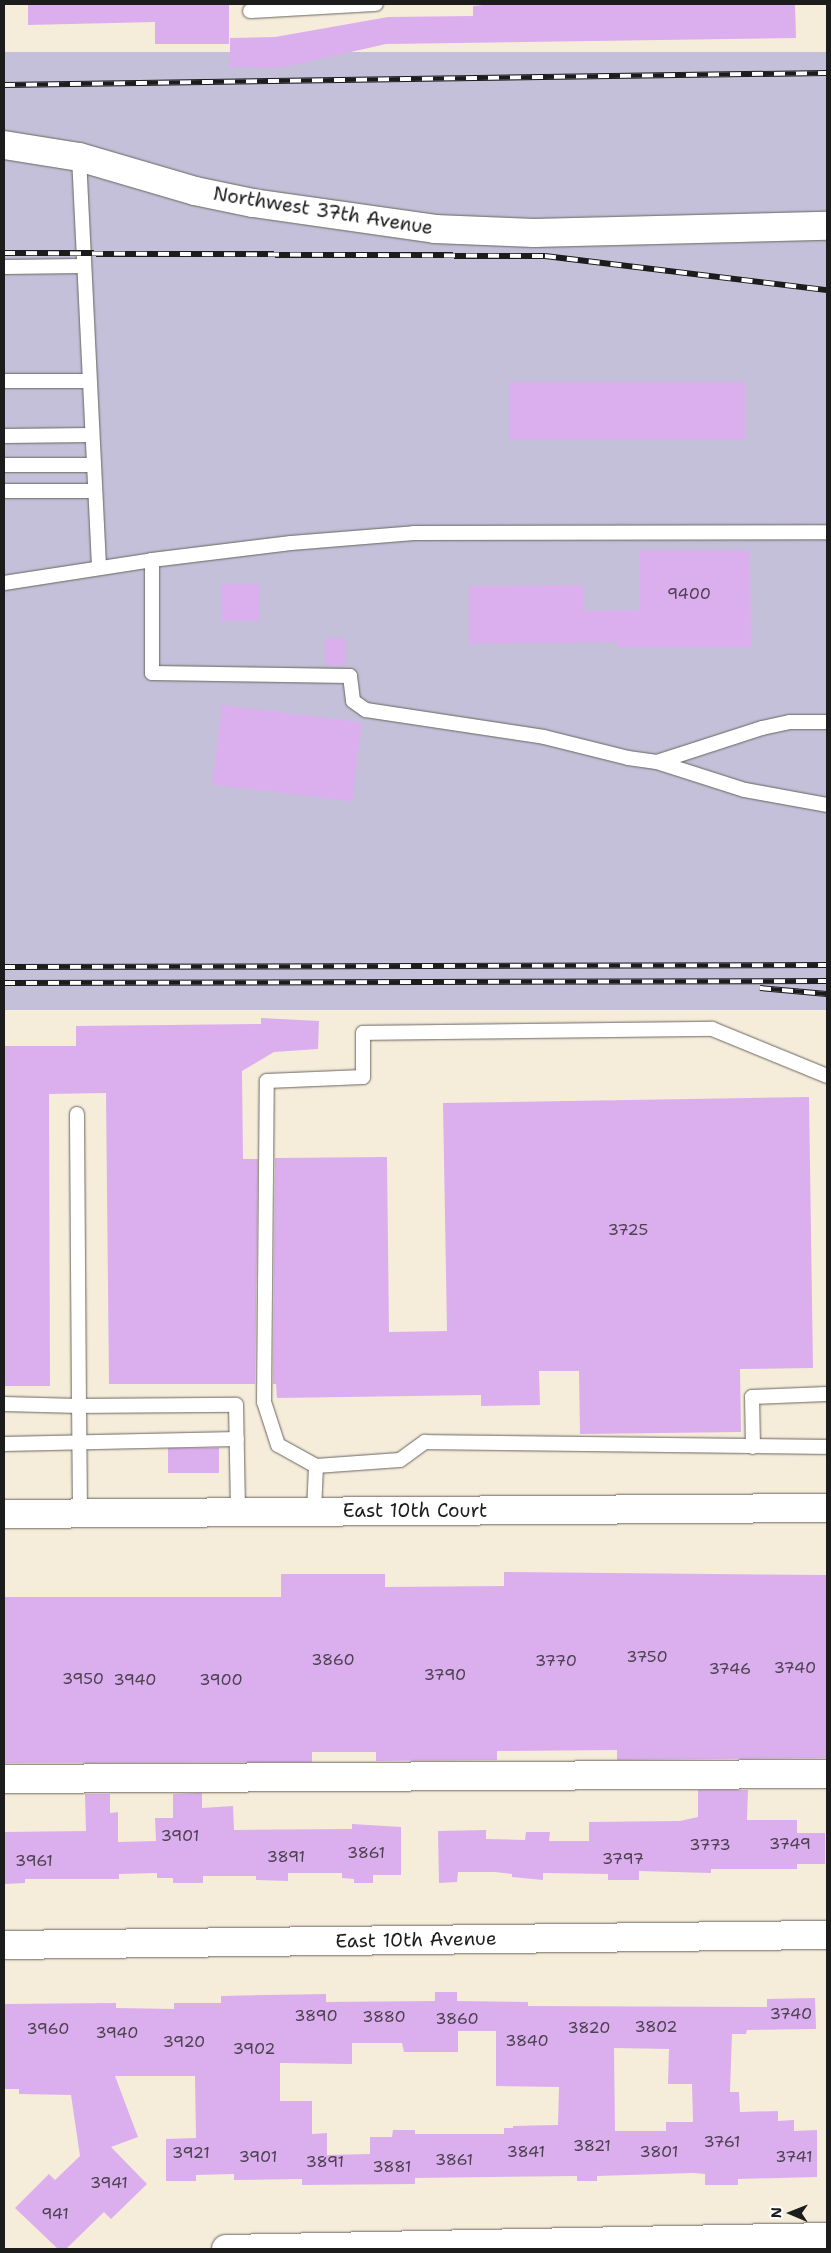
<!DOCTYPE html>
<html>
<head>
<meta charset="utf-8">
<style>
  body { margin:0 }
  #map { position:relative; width:831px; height:2253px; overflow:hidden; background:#f6ecda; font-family:"Shantell Sans",sans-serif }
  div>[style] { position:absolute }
  .industrial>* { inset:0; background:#c5c0da; transform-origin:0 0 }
  .building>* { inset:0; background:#dbafed; transform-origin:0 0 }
  .roads { filter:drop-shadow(0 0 1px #68655e) drop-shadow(0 0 1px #68655e) }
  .lane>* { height:14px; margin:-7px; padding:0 7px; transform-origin:7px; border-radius:7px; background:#fff }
  .street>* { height:28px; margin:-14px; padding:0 14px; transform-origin:14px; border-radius:14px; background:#fff }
  .secondary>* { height:28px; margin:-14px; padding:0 14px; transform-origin:14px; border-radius:14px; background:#fff }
  .rail>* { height:5.5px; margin-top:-2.75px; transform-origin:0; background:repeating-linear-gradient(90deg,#fff 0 11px,#1c1c1c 0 22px); box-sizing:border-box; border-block:1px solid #1c1c1c }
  span { translate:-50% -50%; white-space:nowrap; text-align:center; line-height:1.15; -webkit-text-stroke:4.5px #fff; paint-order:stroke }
  .number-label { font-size:16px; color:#4c4150 }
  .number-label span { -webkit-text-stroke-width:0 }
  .street-label { font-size:19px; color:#1c1c1c }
  .frame { position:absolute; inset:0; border:5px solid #1c1c1c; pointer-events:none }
  .north { position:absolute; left:766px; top:2188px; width:50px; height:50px; -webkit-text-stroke:4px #fff; paint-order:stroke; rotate:271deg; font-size:14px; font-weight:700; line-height:20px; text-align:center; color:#1c1c1c }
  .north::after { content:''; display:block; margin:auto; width:18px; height:22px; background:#1c1c1c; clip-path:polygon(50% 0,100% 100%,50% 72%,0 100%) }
</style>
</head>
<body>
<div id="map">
  <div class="industrial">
    <i style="left:827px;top:52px;width:958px;height:823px;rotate:90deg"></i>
  </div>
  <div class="building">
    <i style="clip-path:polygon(28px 4px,229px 4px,229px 44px,155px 44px,155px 22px,28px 25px)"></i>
    <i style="clip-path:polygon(495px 4px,795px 4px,796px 38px,386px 44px,280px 68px,230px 67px,230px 38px,275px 37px,388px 17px,473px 16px,473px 6px)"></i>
    <i style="left:509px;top:382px;width:236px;height:58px"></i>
    <i style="clip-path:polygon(639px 550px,750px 550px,751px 647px,618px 647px,618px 642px,469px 644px,469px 586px,583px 585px,583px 611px,639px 610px)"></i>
    <i style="left:222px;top:584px;width:38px;height:37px"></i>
    <i style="left:326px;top:638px;width:20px;height:27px"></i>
    <i style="left:222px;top:705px;width:141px;height:80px;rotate:7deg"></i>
    <i style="clip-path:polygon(261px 1018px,319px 1021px,318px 1049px,274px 1052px,242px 1071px,243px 1159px,258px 1159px,255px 1384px,109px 1384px,106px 1093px,49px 1094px,50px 1386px,4px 1386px,4px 1046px,76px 1046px,76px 1026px,261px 1024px)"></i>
    <i style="clip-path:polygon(809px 1097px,813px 1368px,740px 1369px,741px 1432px,580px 1434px,579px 1371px,539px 1371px,540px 1405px,481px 1406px,481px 1395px,277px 1398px,276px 1384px,273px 1384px,275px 1158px,387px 1157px,389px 1332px,447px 1331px,443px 1103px)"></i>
    <i style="left:219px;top:1448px;width:25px;height:51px;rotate:90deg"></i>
    <i style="clip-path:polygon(504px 1572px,827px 1575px,827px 1758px,617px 1760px,617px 1750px,497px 1751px,497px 1760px,376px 1761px,376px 1752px,312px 1752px,312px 1762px,4px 1763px,4px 1597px,281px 1597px,281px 1574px,385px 1574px,385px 1587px,504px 1586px)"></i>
    <i style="clip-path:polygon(698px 1790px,748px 1790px,747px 1820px,797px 1820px,797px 1833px,825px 1833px,825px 1864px,797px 1864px,797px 1869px,711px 1869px,711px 1873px,639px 1871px,639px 1880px,608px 1880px,608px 1874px,543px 1873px,543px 1880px,512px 1877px,512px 1874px,495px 1872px,458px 1872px,457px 1882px,439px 1883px,438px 1831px,486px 1830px,486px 1839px,525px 1840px,526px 1832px,550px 1832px,549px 1841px,589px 1841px,589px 1822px,680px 1821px,698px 1817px)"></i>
    <i style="clip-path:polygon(202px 1793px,202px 1808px,233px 1806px,234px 1830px,352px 1829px,352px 1824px,401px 1827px,401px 1875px,373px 1875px,373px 1883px,354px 1883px,354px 1879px,342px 1878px,342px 1873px,288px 1873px,288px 1881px,256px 1880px,256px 1876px,203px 1876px,203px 1883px,173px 1883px,173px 1878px,157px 1878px,157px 1873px,119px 1874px,119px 1879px,25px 1879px,25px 1883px,4px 1884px,4px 1832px,86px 1831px,85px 1794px,110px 1794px,110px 1813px,118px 1812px,118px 1842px,156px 1841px,155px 1818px,173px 1818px,173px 1794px)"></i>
    <i style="clip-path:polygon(evenodd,435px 1992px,457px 1992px,457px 2001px,528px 2002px,528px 2006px,767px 2007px,767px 1999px,815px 1998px,816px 2029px,747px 2030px,746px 2034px,732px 2034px,730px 2092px,739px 2092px,740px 2112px,778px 2111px,778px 2121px,794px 2120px,794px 2131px,817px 2130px,817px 2177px,738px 2179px,738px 2185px,705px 2185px,705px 2174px,693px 2173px,597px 2176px,597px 2181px,577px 2181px,577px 2176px,415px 2178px,415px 2184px,302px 2185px,302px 2179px,234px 2180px,234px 2174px,196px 2175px,196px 2181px,166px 2181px,166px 2139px,196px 2138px,195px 2076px,115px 2076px,138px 2137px,111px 2147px,147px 2184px,111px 2219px,104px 2212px,66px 2249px,58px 2249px,15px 2208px,49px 2174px,55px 2180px,80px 2156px,71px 2095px,19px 2094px,19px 2089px,4px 2089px,4px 2004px,116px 2003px,116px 2008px,174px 2009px,174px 2003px,221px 2003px,221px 1996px,326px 1994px,326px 2002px,435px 2001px,435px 1992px,458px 2031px,496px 2031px,496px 2086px,559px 2087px,558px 2125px,513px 2126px,513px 2128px,504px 2128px,504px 2134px,415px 2134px,415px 2130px,393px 2130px,392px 2137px,370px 2137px,370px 2154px,327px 2155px,327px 2133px,312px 2134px,312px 2101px,280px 2101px,280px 2063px,352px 2064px,352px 2043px,402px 2043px,404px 2052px,458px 2052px,458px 2031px,435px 1992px,614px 2048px,669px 2049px,668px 2084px,692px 2084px,693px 2122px,666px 2122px,666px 2131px,615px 2131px,614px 2048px)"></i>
  </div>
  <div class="roads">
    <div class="lane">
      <i style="left:250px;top:11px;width:126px;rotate:-3.2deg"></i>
      <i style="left:79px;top:157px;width:410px;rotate:87.2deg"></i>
      <i style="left:4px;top:267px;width:80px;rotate:-0.7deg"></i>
      <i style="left:4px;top:381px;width:85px"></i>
      <i style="left:4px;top:436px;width:88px;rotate:-0.7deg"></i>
      <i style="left:4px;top:465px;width:90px"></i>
      <i style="left:4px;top:491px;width:91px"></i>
      <i style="left:152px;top:560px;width:113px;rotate:90deg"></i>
      <i style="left:152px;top:673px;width:198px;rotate:0.9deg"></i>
      <i style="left:350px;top:676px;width:25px;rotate:83deg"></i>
      <i style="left:353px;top:701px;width:16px;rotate:35deg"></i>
      <i style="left:366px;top:710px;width:180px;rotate:8.6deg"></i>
      <i style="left:544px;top:737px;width:87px;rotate:14deg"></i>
      <i style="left:628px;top:758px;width:29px;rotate:8deg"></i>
      <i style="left:657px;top:762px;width:92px;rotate:17.7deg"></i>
      <i style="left:745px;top:790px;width:83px;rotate:10.4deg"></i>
      <i style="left:4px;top:583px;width:150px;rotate:-8.8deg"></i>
      <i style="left:152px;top:560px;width:140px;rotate:-7deg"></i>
      <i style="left:291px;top:543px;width:123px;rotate:-4.6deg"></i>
      <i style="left:414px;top:533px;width:413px;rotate:-0.1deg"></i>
      <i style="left:657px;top:762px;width:110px;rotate:-17.9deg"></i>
      <i style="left:762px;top:728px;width:29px;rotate:-12deg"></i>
      <i style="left:790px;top:722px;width:37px"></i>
      <i style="left:4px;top:1404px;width:75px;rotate:1.5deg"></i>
      <i style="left:79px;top:1406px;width:292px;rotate:-90.4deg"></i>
      <i style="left:4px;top:1444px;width:233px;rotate:-1.2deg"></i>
      <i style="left:753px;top:1447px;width:50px;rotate:-91.1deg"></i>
      <i style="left:752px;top:1397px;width:75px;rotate:-2.3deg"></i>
      <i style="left:316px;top:1466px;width:43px;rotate:-151.1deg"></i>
      <i style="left:278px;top:1445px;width:45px;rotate:-108deg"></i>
      <i style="left:264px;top:1402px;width:321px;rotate:-89.5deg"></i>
      <i style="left:267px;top:1081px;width:96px;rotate:-2.4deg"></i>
      <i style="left:363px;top:1077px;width:44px;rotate:-90deg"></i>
      <i style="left:363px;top:1033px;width:349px;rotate:-0.7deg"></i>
      <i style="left:712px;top:1029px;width:124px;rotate:22.2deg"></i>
      <i style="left:314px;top:1512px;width:46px;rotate:-87.5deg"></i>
      <i style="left:316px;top:1466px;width:84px;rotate:-4.1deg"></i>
      <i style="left:400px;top:1460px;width:31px;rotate:-36deg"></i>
      <i style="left:425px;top:1442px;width:402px;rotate:0.7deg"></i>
      <i style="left:80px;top:1513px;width:107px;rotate:-90.5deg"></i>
      <i style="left:79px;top:1406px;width:157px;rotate:-0.4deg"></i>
      <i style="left:236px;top:1405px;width:108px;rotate:88.9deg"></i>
    </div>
    <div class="street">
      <i style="left:4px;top:145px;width:76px;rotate:9.1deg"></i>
      <i style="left:79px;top:157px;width:121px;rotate:16.3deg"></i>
      <i style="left:195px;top:191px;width:59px;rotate:11.7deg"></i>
      <i style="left:253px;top:203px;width:184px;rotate:8.1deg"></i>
      <i style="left:435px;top:229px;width:99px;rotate:2.3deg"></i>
      <i style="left:534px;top:233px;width:293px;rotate:-1.4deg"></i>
      <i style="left:4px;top:1514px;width:823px;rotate:-0.42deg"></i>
      <i style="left:4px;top:1779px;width:823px;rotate:-0.35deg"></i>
      <i style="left:226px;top:2249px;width:601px;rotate:-1.14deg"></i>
    </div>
    <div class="secondary">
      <i style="left:4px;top:1945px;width:823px;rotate:-0.7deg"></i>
    </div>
  </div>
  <div class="rail">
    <i style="left:4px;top:85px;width:823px;rotate:-0.84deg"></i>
    <i style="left:4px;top:253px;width:541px;rotate:0.32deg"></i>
    <i style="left:545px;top:256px;width:284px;rotate:6.9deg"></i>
    <i style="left:4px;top:967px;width:823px;rotate:-0.14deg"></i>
    <i style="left:4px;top:983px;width:823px;rotate:-0.14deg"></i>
    <i style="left:760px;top:988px;width:67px;rotate:5.1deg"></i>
  </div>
  <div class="number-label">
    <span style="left:689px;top:594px">9400</span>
    <span style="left:628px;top:1230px">3725</span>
    <span style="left:647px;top:1657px">3750</span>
    <span style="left:333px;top:1660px">3860</span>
    <span style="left:556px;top:1661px">3770</span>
    <span style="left:795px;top:1668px">3740</span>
    <span style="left:730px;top:1669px">3746</span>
    <span style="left:445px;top:1675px">3790</span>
    <span style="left:83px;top:1679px">3950</span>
    <span style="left:135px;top:1680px">3940</span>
    <span style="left:221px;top:1680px">3900</span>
    <span style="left:180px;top:1836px">3901</span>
    <span style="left:790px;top:1844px">3749</span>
    <span style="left:710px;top:1845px">3773</span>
    <span style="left:366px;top:1853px">3861</span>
    <span style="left:286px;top:1857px">3891</span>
    <span style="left:623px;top:1859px">3797</span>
    <span style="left:34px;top:1861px">3961</span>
    <span style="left:791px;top:2014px">3740</span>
    <span style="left:316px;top:2016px">3890</span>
    <span style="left:384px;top:2017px">3880</span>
    <span style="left:457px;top:2019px">3860</span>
    <span style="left:656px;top:2027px">3802</span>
    <span style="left:589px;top:2028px">3820</span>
    <span style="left:48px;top:2029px">3960</span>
    <span style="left:117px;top:2033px">3940</span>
    <span style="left:527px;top:2041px">3840</span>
    <span style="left:184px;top:2042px">3920</span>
    <span style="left:254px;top:2049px">3902</span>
    <span style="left:722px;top:2142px">3761</span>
    <span style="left:592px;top:2146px">3821</span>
    <span style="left:526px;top:2152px">3841</span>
    <span style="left:659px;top:2152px">3801</span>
    <span style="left:191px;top:2153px">3921</span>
    <span style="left:258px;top:2157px">3901</span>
    <span style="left:794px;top:2157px">3741</span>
    <span style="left:454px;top:2160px">3861</span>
    <span style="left:325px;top:2162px">3891</span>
    <span style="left:392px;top:2167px">3881</span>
    <span style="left:109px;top:2183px">3941</span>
    <span style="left:55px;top:2214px">941</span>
  </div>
  <div class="street-label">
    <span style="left:323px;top:211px;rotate:9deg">Northwest 37th Avenue</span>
    <span style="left:415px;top:1511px">East 10th Court</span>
    <span style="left:416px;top:1940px;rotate:-1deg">East 10th Avenue</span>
  </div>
  <div class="frame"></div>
  <div class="north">N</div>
</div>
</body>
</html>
